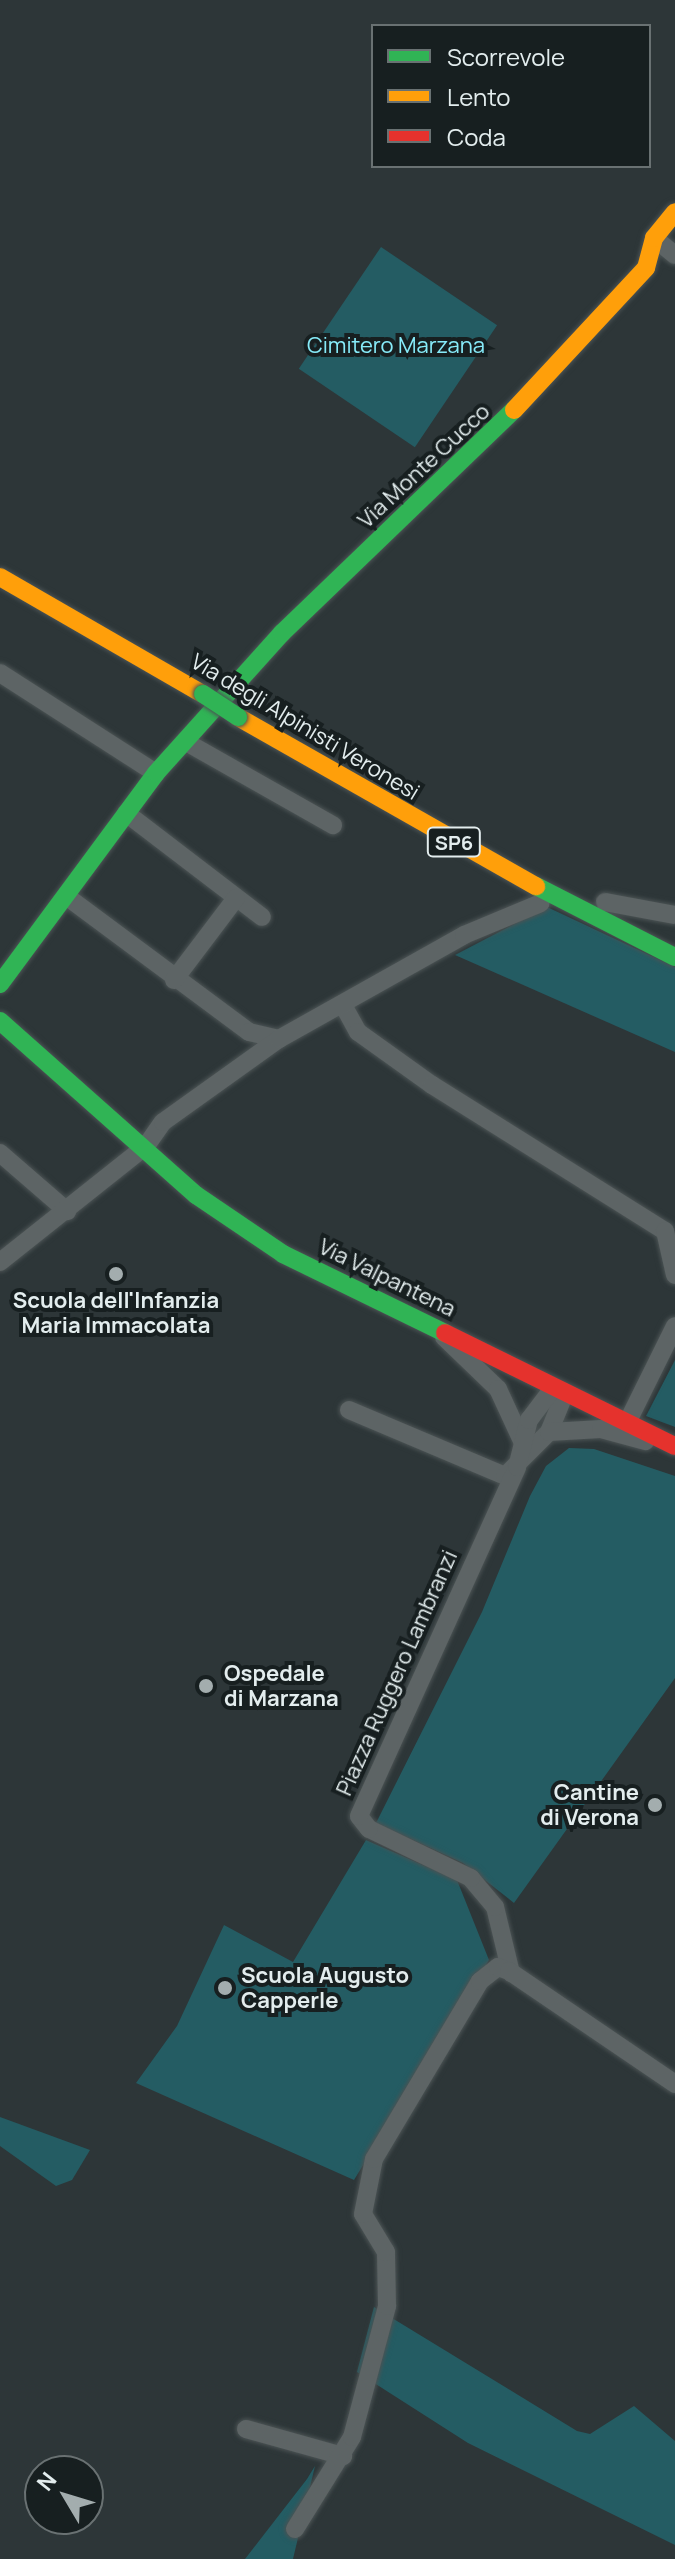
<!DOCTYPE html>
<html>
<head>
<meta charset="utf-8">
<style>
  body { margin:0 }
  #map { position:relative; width:675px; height:2559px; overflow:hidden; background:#2d3638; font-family:Manrope,sans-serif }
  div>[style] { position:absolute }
  .green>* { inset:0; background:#245c63; transform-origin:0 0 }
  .roads { filter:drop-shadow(0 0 2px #4b5354) drop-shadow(0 0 2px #4b5354) }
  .street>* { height:18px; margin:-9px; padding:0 9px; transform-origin:9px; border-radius:9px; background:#5d6465 }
  .fast>* { height:18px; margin:-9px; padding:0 9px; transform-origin:9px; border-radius:9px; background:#30b455 }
  .slow>* { height:18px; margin:-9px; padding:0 9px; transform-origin:9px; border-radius:9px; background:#ff9f0a }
  .jam>* { height:18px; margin:-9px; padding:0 9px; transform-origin:9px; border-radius:9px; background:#e5322d }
  .bridges { filter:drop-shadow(0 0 2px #4b5354) drop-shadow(0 0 2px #4b5354) }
  .fast-bridge>* { height:18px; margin:-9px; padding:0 9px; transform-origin:9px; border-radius:9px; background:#30b455 }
  .dots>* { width:22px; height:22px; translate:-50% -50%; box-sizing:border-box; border:4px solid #171f20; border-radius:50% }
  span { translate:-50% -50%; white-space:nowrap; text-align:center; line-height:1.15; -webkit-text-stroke:8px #171f20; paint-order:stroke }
  .shield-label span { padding:2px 6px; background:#171f20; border:2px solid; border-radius:6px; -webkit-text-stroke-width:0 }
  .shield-label { font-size:20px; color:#e3edee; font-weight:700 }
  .park-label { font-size:22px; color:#87ebf9 }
  .street-label { font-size:22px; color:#e3edee }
  .poi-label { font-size:22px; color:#e3edee; font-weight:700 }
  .left { translate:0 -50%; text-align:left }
  .right { translate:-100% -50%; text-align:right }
  .legend { position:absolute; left:371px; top:24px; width:280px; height:144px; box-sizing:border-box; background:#171f20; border:2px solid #697172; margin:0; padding:10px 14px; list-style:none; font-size:24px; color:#e3edee }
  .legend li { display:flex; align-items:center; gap:16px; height:40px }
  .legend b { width:40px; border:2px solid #697172 }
  .north { position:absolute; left:24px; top:2455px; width:80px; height:80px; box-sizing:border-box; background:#171f20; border:2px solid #697172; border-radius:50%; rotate:308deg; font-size:22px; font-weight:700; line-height:32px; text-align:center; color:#e3edee }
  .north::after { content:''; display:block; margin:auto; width:28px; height:36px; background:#a3adae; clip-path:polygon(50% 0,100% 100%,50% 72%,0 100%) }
</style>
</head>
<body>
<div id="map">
  <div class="green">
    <i style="left:381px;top:247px;width:140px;height:147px;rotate:34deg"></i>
    <i style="clip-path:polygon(547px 907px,675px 967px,675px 1052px,455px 955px)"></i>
    <i style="clip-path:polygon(675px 1360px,675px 1427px,646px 1416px)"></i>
    <i style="clip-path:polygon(569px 1448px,594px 1449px,675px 1476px,675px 1678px,514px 1903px,463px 1863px,376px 1823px,482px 1612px,530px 1496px,546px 1466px)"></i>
    <i style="clip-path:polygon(366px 1840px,457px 1880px,489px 1960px,354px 2180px,136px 2083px,177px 2026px,224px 1925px,293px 1962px)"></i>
    <i style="clip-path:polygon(0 2117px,90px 2150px,72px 2180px,56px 2186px,0 2146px)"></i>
    <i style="clip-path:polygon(374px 2307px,577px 2431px,590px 2434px,634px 2406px,675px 2441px,675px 2545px,468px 2443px,357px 2372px)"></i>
    <i style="clip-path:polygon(315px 2466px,293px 2559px,245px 2559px,307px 2479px)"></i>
  </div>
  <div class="roads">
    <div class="street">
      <i style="left:654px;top:238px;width:27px;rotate:39deg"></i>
      <i style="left:0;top:673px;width:185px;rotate:32.7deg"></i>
      <i style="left:186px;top:742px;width:169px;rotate:29.5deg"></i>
      <i style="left:126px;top:813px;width:171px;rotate:37.4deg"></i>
      <i style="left:66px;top:896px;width:228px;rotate:36.6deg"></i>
      <i style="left:249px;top:1032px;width:31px;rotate:13deg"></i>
      <i style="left:605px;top:902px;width:71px;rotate:10.5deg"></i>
      <i style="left:174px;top:980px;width:103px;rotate:-52.9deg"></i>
      <i style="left:343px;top:1005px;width:31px;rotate:61deg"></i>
      <i style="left:358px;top:1032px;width:91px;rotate:35.6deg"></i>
      <i style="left:432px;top:1085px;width:275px;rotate:32.1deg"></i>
      <i style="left:665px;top:1231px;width:45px;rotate:77.2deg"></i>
      <i style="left:0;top:1153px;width:89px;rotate:40.9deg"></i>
      <i style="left:0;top:1262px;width:186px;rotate:-38.5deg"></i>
      <i style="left:146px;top:1146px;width:29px;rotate:-55deg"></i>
      <i style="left:163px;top:1122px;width:143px;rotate:-35.6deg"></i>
      <i style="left:279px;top:1039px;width:212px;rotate:-29.3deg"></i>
      <i style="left:464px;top:935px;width:83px;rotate:-22.6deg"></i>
      <i style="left:444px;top:1337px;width:75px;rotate:43.9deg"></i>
      <i style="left:498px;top:1389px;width:57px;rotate:65.2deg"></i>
      <i style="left:349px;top:1410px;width:169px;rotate:22.9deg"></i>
      <i style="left:505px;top:1476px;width:62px;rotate:-45deg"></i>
      <i style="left:549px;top:1432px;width:42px;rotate:-67.7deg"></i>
      <i style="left:627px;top:1423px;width:108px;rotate:-63.7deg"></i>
      <i style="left:549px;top:1432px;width:52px;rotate:-3.3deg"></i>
      <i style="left:601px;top:1429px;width:46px;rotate:15.3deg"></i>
      <i style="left:511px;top:1973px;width:68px;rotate:-103.6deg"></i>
      <i style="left:495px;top:1907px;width:38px;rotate:-130deg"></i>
      <i style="left:471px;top:1878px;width:113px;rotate:-154.3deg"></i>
      <i style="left:369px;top:1829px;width:16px;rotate:-128deg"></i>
      <i style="left:359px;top:1816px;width:383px;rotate:-65.6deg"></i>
      <i style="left:517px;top:1467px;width:49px;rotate:-75.7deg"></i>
      <i style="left:529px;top:1420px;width:41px;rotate:-52.9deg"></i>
      <i style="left:246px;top:2429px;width:101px;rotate:15.6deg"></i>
      <i style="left:295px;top:2529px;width:108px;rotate:-58.2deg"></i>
      <i style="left:352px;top:2437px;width:136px;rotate:-75deg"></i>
      <i style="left:387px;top:2306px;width:54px;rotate:-91.1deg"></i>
      <i style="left:386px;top:2252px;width:44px;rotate:-121.2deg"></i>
      <i style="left:363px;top:2214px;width:56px;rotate:-78.7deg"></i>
      <i style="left:374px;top:2159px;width:207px;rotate:-59.2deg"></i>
      <i style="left:480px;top:1981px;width:23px;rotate:-38deg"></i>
      <i style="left:498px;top:1967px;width:12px;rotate:20deg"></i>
      <i style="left:509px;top:1971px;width:201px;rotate:34.2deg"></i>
    </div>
    <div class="fast">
      <i style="left:536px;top:886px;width:156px;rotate:27.1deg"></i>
      <i style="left:0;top:984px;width:262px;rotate:-53.5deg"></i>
      <i style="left:156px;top:773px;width:188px;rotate:-48deg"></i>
      <i style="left:282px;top:633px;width:322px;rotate:-43.9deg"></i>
      <i style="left:0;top:1021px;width:262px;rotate:41.6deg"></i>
      <i style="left:196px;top:1195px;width:105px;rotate:34.1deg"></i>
      <i style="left:283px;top:1254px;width:180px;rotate:26deg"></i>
    </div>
    <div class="slow">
      <i style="left:514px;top:410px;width:194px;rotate:-47.1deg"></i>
      <i style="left:646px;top:268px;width:31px;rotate:-75deg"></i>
      <i style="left:654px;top:238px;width:33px;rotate:-51deg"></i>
      <i style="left:0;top:577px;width:234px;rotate:30deg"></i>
      <i style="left:238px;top:717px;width:343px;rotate:29.6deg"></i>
    </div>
    <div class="jam">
      <i style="left:445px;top:1333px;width:256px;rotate:26.2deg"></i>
    </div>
  </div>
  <div class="bridges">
    <div class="fast-bridge">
      <i style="left:203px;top:694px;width:42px;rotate:33.3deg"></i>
    </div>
  </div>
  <div class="dots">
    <i style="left:116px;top:1274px;background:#a3adae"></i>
    <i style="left:206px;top:1686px;background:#a3adae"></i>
    <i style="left:655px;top:1805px;background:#a3adae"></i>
    <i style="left:225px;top:1988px;background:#a3adae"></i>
  </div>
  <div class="shield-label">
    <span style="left:454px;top:842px">SP6</span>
  </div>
  <div class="park-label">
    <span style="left:396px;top:346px">Cimitero Marzana</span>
  </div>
  <div class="street-label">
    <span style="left:424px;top:466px;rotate:-43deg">Via Monte Cucco</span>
    <span style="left:305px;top:727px;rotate:31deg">Via degli Alpinisti Veronesi</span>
    <span style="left:387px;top:1278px;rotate:26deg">Via Valpantena</span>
    <span style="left:397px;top:1673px;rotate:-66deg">Piazza Ruggero Lambranzi</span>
  </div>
  <div class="poi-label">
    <span style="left:116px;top:1313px">Scuola dell'Infanzia<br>Maria Immacolata</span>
    <span class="left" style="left:224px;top:1686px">Ospedale<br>di Marzana</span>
    <span class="right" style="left:639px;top:1805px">Cantine<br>di Verona</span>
    <span class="left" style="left:241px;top:1988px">Scuola Augusto<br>Capperle</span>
  </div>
  <ul class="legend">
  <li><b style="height:10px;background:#30b455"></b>Scorrevole</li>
  <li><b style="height:10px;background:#ff9f0a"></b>Lento</li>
  <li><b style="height:10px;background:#e5322d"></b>Coda</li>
  </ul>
  <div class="north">N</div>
</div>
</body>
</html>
